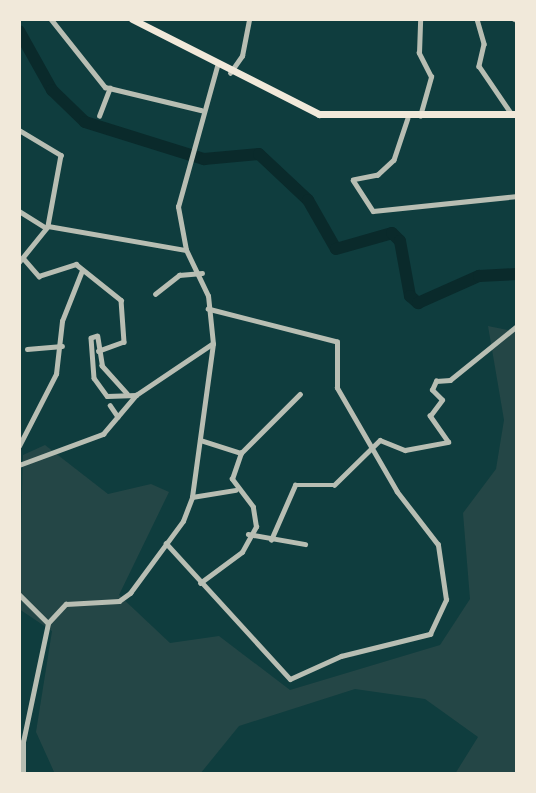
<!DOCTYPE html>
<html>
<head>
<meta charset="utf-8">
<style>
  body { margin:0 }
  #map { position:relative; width:536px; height:793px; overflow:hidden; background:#0f3d3e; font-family:"Zilla Slab",serif }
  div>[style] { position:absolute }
  .green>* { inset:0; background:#244646 }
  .river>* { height:12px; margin:-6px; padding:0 6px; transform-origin:6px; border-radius:6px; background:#0a2a2b }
  .minor>* { height:4.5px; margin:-2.25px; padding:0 2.25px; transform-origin:2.25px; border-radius:2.25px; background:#b8beb3 }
  .primary>* { height:7px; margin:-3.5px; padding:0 3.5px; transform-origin:3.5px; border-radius:3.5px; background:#f1e9da }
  span { translate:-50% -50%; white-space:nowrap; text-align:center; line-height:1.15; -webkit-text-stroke:6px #f1e9da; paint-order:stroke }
  .frame { position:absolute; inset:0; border:21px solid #f1e9da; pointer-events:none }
</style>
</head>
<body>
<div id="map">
  <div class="green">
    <i style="clip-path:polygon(488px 326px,517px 332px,517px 774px,455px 774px,478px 737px,425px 699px,355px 689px,239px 726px,200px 774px,55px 774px,36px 732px,52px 631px,19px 609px,23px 455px,45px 445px,108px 494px,151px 484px,169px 492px,119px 595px,170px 643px,219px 636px,290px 690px,440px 645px,470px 599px,463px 513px,496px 469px,504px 420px)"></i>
  </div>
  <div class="river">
    <i style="left:19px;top:31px;width:68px;rotate:60.8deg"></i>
    <i style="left:52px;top:90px;width:46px;rotate:44.1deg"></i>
    <i style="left:85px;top:122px;width:125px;rotate:17.3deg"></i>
    <i style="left:204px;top:159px;width:55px;rotate:-5.2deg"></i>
    <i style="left:259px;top:154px;width:67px;rotate:43.2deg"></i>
    <i style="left:308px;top:200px;width:56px;rotate:60.3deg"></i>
    <i style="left:336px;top:249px;width:58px;rotate:-15.9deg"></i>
    <i style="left:392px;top:233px;width:11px;rotate:45deg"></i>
    <i style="left:400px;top:241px;width:56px;rotate:79.7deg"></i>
    <i style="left:410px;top:296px;width:11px;rotate:41deg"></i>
    <i style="left:418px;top:303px;width:67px;rotate:-23.9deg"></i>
    <i style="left:479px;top:276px;width:38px;rotate:-3deg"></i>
  </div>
  <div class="minor">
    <i style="left:51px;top:19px;width:87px;rotate:51.5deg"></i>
    <i style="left:105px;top:87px;width:99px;rotate:13.5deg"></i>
    <i style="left:477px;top:19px;width:26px;rotate:74deg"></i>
    <i style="left:484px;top:44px;width:23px;rotate:103deg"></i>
    <i style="left:479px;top:66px;width:57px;rotate:55.8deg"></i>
    <i style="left:514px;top:19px;width:3px;rotate:18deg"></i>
    <i style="left:230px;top:73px;width:21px;rotate:-55deg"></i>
    <i style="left:242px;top:56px;width:38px;rotate:-79deg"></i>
    <i style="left:99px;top:116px;width:30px;rotate:-69deg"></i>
    <i style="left:420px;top:116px;width:41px;rotate:-74.2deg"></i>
    <i style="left:431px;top:77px;width:27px;rotate:-117deg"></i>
    <i style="left:419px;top:53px;width:34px;rotate:-88deg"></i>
    <i style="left:408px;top:118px;width:44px;rotate:108.4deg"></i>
    <i style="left:394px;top:160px;width:22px;rotate:137deg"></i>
    <i style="left:378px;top:175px;width:25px;rotate:169deg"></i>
    <i style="left:353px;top:180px;width:37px;rotate:57deg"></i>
    <i style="left:373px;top:211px;width:145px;rotate:-5.9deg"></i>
    <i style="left:19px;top:130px;width:49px;rotate:30.8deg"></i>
    <i style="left:61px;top:155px;width:72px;rotate:100.4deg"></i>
    <i style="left:19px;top:211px;width:32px;rotate:32deg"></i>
    <i style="left:24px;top:259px;width:23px;rotate:49deg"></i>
    <i style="left:39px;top:276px;width:39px;rotate:-18deg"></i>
    <i style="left:76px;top:264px;width:58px;rotate:38.7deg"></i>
    <i style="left:121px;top:300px;width:42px;rotate:85.9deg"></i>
    <i style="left:124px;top:342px;width:27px;rotate:160deg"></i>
    <i style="left:19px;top:262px;width:46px;rotate:-51.1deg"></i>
    <i style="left:48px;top:226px;width:140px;rotate:9.9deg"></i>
    <i style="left:155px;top:294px;width:31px;rotate:-38deg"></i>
    <i style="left:179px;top:275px;width:23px;rotate:-5deg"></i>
    <i style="left:27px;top:349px;width:35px;rotate:-5deg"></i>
    <i style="left:127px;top:394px;width:38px;rotate:-132deg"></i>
    <i style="left:102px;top:366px;width:30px;rotate:-99deg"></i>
    <i style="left:97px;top:336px;width:6px;rotate:162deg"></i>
    <i style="left:91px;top:338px;width:40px;rotate:85.7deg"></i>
    <i style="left:94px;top:378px;width:22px;rotate:54deg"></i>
    <i style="left:107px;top:396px;width:29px;rotate:-2deg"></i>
    <i style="left:110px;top:405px;width:14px;rotate:56deg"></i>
    <i style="left:200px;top:440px;width:43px;rotate:17.6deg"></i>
    <i style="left:19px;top:446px;width:81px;rotate:-62.8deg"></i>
    <i style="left:56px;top:374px;width:53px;rotate:-83.5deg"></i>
    <i style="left:62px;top:321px;width:52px;rotate:-68.4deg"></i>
    <i style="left:19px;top:465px;width:90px;rotate:-20.3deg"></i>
    <i style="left:103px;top:434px;width:51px;rotate:-49.8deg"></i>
    <i style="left:136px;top:395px;width:92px;rotate:-33.9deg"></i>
    <i style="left:192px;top:497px;width:44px;rotate:-9.2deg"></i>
    <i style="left:248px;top:534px;width:58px;rotate:10deg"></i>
    <i style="left:271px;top:540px;width:60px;rotate:-66.4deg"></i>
    <i style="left:295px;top:485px;width:39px"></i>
    <i style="left:334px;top:485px;width:64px;rotate:-44.4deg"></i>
    <i style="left:380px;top:440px;width:27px;rotate:22deg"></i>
    <i style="left:405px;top:450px;width:44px;rotate:-10.5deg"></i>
    <i style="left:448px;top:442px;width:32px;rotate:-125deg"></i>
    <i style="left:430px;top:416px;width:20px;rotate:-53deg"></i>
    <i style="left:442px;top:400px;width:14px;rotate:-135deg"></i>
    <i style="left:432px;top:390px;width:10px;rotate:-66deg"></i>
    <i style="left:436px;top:381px;width:14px;rotate:-4deg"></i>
    <i style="left:450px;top:380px;width:86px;rotate:-38.9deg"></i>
    <i style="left:166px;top:543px;width:184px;rotate:47.6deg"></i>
    <i style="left:290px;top:679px;width:56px;rotate:-24.3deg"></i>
    <i style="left:341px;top:656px;width:92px;rotate:-13.9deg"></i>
    <i style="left:430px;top:634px;width:38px;rotate:-65deg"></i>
    <i style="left:446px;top:600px;width:56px;rotate:-98.3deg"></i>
    <i style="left:438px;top:545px;width:67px;rotate:-127.7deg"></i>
    <i style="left:397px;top:492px;width:120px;rotate:-120deg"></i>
    <i style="left:337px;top:388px;width:46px;rotate:-90deg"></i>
    <i style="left:337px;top:342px;width:133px;rotate:-165.7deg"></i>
    <i style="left:200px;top:583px;width:52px;rotate:-36.4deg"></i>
    <i style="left:242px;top:552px;width:29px;rotate:-61deg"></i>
    <i style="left:256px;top:527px;width:20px;rotate:-99deg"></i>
    <i style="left:253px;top:507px;width:35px;rotate:-127deg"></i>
    <i style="left:232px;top:479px;width:28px;rotate:-71deg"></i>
    <i style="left:241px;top:453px;width:83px;rotate:-45deg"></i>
    <i style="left:19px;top:594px;width:41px;rotate:45deg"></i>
    <i style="left:23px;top:774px;width:32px;rotate:-90deg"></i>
    <i style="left:23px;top:742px;width:122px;rotate:-78.1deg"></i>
    <i style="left:48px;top:623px;width:26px;rotate:-47deg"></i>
    <i style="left:66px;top:604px;width:53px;rotate:-3.2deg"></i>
    <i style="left:119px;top:601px;width:14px;rotate:-36deg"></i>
    <i style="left:130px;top:593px;width:89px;rotate:-53.6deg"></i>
    <i style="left:183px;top:521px;width:26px;rotate:-69deg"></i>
    <i style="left:192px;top:497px;width:154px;rotate:-82.2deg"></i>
    <i style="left:213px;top:344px;width:48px;rotate:-95.9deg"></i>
    <i style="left:208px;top:296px;width:51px;rotate:-115.6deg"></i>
    <i style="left:186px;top:250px;width:44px;rotate:-100.5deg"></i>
    <i style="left:178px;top:207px;width:146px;rotate:-74.5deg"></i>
  </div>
  <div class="primary">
    <i style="left:132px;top:19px;width:210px;rotate:26.9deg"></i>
    <i style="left:319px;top:114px;width:198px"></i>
  </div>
  <div class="frame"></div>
</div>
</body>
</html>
